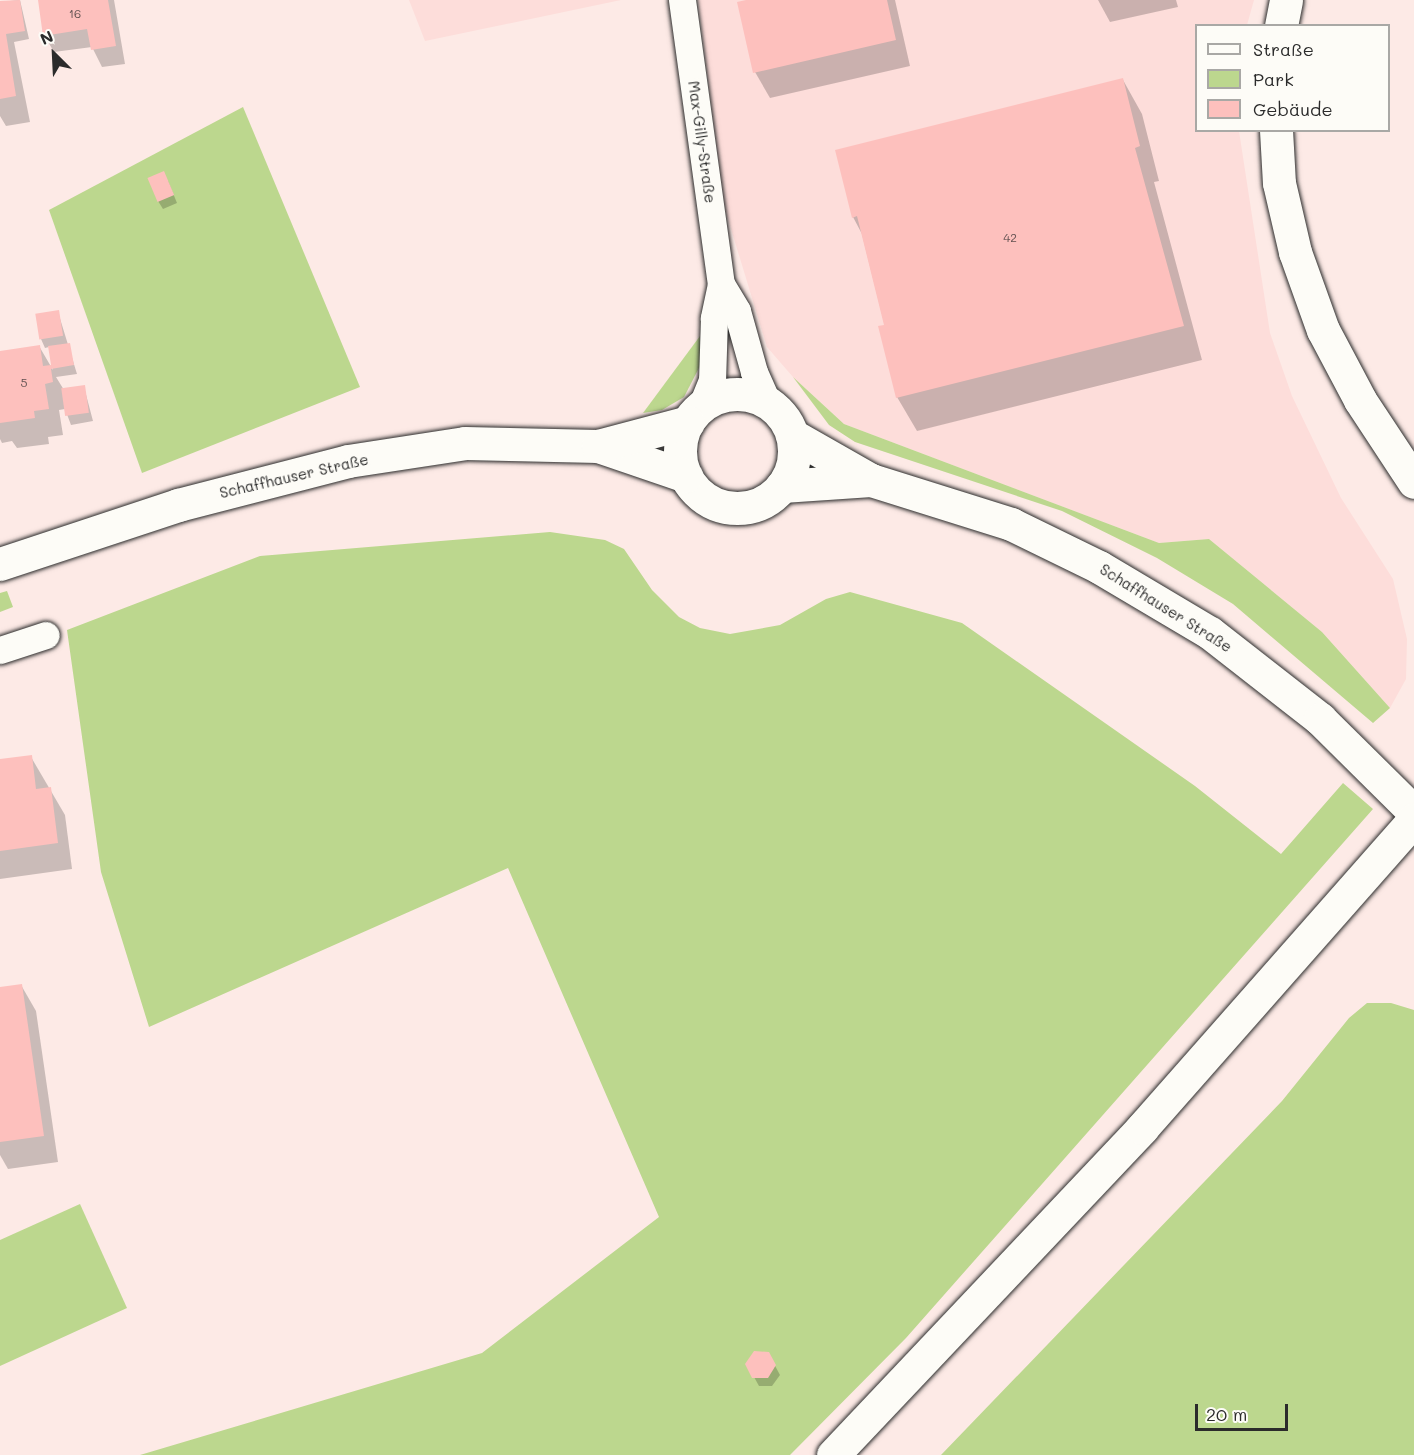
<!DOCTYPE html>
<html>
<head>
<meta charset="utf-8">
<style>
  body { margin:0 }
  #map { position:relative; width:1414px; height:1455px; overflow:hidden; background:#fdeae6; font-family:Mali,sans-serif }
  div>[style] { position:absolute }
  .built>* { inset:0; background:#fdddda }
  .green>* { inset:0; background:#bcd78e }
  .shadow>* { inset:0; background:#0003 }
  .building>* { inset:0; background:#fdc0bd; transform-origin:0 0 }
  .roads { filter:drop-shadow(0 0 2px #2b2b2b) drop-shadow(0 0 2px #2b2b2b) }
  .minor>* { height:27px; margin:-13.5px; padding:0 13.5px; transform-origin:13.5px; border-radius:13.5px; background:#fdfcf7 }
  .secondary>* { height:33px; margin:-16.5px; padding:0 16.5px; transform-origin:16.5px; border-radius:16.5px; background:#fdfcf7 }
  .secondary>.ring { margin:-16.5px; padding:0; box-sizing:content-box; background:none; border:33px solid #fdfcf7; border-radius:50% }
  .trunk>* { height:33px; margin:-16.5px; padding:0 16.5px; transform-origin:16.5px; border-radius:16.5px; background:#fdfcf7 }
  span { translate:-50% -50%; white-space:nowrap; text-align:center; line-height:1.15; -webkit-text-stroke:6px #fdfcf7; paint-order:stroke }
  .number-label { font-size:12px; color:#605050 }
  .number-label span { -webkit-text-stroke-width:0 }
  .street-label { font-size:15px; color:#2b2b2b }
  .legend { position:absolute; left:1195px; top:24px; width:195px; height:108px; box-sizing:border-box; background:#fdfcf7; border:2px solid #a9a8a5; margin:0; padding:8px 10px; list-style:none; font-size:18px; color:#2b2b2b }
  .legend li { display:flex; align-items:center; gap:12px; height:30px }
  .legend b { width:30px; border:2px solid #a9a8a5 }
  .north { position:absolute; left:24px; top:24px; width:60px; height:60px; -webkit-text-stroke:4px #fdfcf7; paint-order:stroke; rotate:336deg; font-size:16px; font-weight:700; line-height:24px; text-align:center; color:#2b2b2b }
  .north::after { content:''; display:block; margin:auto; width:21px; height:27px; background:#2b2b2b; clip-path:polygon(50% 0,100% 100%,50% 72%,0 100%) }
  .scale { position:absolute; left:1195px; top:1404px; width:93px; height:27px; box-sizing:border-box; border:3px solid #2b2b2b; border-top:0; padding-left:8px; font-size:18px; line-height:21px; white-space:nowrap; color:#2b2b2b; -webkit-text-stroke:4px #fdfcf7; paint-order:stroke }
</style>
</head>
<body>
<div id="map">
  <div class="built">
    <i style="clip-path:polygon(409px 0,621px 0,425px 41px)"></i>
    <i style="clip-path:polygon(698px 0,1254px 0,1247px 25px,1196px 26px,1196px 130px,1239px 131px,1270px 333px,1292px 396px,1341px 498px,1393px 579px,1407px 639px,1406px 679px,1390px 708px,1322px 632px,1209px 539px,1159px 543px,844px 424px,793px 377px,767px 347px,724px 206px)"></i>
  </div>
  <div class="green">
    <i style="clip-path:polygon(243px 107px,360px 387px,142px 473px,49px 210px)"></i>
    <i style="clip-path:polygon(700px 336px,700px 366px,684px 397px,662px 410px,643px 413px)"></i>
    <i style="clip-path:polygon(793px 377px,844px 424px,1159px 543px,1209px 539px,1322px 632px,1390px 708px,1373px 723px,1233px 604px,1157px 558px,1062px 511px,855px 442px,829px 425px)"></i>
    <i style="clip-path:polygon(550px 532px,605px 540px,624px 549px,652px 590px,679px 617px,700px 628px,730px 634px,780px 625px,826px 599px,850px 592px,962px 623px,1195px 786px,1281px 854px,1343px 783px,1373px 809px,906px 1338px,790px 1455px,140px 1455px,482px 1353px,659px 1217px,508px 868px,149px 1027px,101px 872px,67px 630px,260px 556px)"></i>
    <i style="clip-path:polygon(7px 591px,13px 607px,0 612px,0 593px)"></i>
    <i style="clip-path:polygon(1367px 1003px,1391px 1003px,1414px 1010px,1414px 1455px,941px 1455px,1282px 1101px,1349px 1018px)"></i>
    <i style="clip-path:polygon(80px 1204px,127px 1308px,0 1366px,0 1240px)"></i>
  </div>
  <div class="shadow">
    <i style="clip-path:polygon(20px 0,29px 39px,14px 42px,30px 122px,6px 126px,0 116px,0 2px)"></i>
    <i style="clip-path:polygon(39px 0,114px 0,125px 64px,102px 67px,92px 47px,54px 52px,44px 35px)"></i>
    <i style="clip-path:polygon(752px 0,895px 0,910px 66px,770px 98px,755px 72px)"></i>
    <i style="clip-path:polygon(1098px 0,1176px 0,1178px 7px,1110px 22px)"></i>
    <i style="clip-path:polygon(1123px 80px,1142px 114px,1159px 181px,1154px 182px,1202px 360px,917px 431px,897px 397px,885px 326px,862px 234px,853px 217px)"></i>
    <i style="clip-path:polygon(168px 181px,177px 203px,163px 209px,158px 201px)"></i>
    <i style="clip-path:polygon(58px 312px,77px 374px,56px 377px,64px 390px,84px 387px,93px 421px,71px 425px,65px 409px,59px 410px,63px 435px,48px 437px,49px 444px,17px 448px,12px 441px,2px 443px,0 439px,0 353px,39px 346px,53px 370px,49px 347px,45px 348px,41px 339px)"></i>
    <i style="clip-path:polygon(31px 757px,65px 815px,72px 869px,0 879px,0 761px)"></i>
    <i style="clip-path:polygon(21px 985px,36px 1011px,58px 1162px,8px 1169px,0 1155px,0 989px)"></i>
    <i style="clip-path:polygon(773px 1362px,780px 1375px,772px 1386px,759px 1386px,754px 1377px)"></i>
  </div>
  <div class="building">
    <i style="clip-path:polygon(20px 0,25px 31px,6px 34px,16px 96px,0 99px,0 1px)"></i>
    <i style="clip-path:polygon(38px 0,108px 0,116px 46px,91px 50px,87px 29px,43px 36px)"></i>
    <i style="clip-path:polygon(746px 0,887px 0,896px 40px,753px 73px,737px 2px)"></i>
    <i style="clip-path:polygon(1123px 78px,1140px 146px,1135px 148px,1184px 326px,896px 398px,878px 326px,884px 325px,857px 216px,852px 218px,835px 150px)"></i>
    <i style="left:164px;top:171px;width:26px;height:18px;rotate:67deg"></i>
    <i style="left:59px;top:310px;width:26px;height:24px;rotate:81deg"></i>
    <i style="clip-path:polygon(70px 343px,74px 365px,51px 369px,53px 382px,45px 384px,49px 409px,34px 411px,35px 418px,0 423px,0 351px,40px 345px,43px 366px,51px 365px,48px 346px)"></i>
    <i style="left:85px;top:385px;width:28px;height:24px;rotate:82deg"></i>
    <i style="clip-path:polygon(32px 755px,36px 789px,51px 787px,58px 843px,0 851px,0 759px)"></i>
    <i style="clip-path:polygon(22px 984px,44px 1136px,0 1142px,0 987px)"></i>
    <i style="clip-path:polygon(754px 1351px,769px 1352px,776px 1365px,768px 1378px,752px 1378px,745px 1364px)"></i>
  </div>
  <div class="roads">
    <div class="minor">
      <i style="left:682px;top:0;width:287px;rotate:82.2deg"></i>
      <i style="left:721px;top:284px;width:35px;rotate:102deg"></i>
      <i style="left:714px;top:318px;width:62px;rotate:91.8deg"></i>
      <i style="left:712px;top:380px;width:29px;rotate:112deg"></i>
      <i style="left:721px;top:284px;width:31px;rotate:59deg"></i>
      <i style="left:737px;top:311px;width:63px;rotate:74.4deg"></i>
      <i style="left:754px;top:372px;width:34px;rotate:66deg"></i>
      <i style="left:0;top:650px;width:48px;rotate:-18.1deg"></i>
    </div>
    <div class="secondary">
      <i class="ring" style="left:680px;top:394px;width:81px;height:81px"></i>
      <i style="left:792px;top:435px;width:91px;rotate:29.7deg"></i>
      <i style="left:871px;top:480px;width:147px;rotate:17.4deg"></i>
      <i style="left:1011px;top:524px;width:98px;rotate:26deg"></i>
      <i style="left:1099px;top:567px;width:129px;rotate:30.7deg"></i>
      <i style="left:1210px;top:633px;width:140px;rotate:38deg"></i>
      <i style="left:1320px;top:719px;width:132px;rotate:44.7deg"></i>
      <i style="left:598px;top:446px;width:93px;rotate:18.8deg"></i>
      <i style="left:782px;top:486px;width:89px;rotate:-3.9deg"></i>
      <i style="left:0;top:564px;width:188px;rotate:-18.3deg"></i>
      <i style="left:178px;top:505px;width:176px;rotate:-14.5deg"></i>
      <i style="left:348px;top:461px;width:118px;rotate:-8.7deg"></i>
      <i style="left:465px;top:443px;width:133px;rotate:1.3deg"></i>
      <i style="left:598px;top:446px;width:93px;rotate:-14.9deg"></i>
    </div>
    <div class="trunk">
      <i style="left:1281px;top:26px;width:26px;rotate:-79deg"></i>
      <i style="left:1276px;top:130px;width:53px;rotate:86.8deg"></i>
      <i style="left:1279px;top:183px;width:71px;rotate:76.9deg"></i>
      <i style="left:1295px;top:252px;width:83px;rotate:70.3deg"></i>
      <i style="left:1323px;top:330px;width:79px;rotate:62.1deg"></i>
      <i style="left:1360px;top:400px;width:98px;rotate:56.6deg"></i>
      <i style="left:833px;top:1455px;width:450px;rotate:-46.6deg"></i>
      <i style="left:1142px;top:1128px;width:412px;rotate:-48.6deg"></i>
    </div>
  </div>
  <div class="number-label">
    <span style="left:75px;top:14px">16</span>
    <span style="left:1010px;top:238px">42</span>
    <span style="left:24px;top:383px">5</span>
  </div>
  <div class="street-label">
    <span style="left:702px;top:142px;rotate:82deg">Max-Gilly-Straße</span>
    <span style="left:294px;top:476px;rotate:-13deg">Schaffhauser Straße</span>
    <span style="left:1166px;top:608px;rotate:32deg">Schaffhauser Straße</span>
  </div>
  <ul class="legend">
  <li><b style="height:8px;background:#fdfcf7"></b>Straße</li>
  <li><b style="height:16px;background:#bcd78e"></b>Park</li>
  <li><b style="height:16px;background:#fdc0bd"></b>Gebäude</li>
  </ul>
  <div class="north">N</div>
  <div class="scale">20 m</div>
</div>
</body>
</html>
